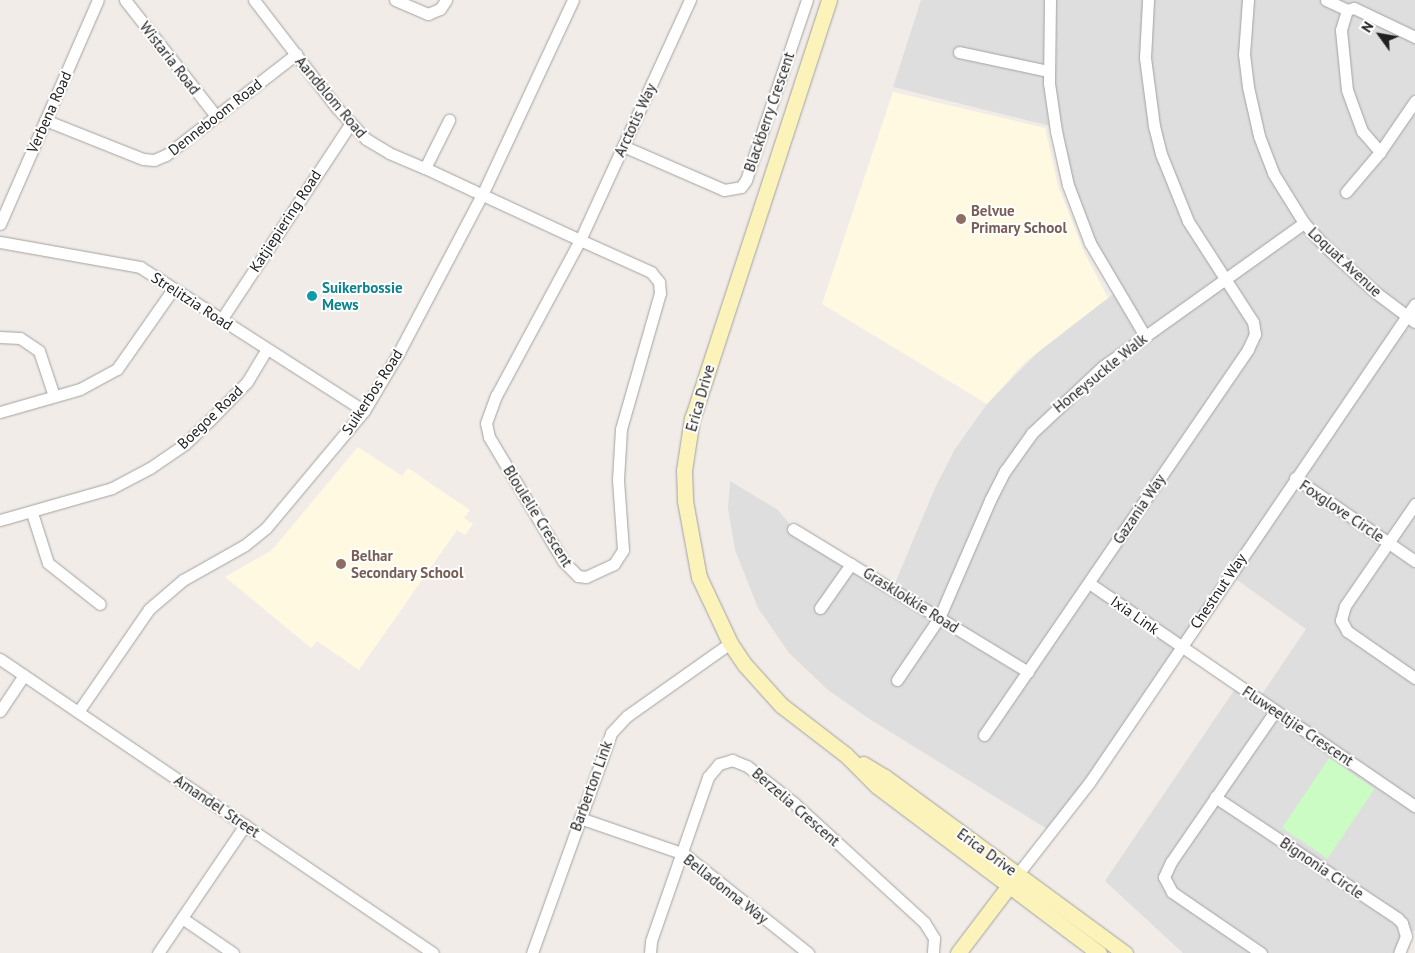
<!DOCTYPE html>
<html>
<head>
<meta charset="utf-8">
<style>
  body { margin:0 }
  #map { position:relative; width:1415px; height:953px; overflow:hidden; background:#f1ece7; font-family:"PT Sans",sans-serif }
  div>[style] { position:absolute }
  .residential>* { inset:0; background:#dfdede }
  .education>* { inset:0; background:#fff9e2 }
  .park>* { inset:0; background:#cafcc3; transform-origin:0 0 }
  .roads { filter:drop-shadow(0 0 1px #a2a2a2) drop-shadow(0 0 1px #a2a2a2) }
  .minor>* { height:11px; margin:-5.5px; padding:0 5.5px; transform-origin:5.5px; border-radius:5.5px; background:#fff }
  .secondary>* { height:15px; margin:-7.5px; padding:0 7.5px; transform-origin:7.5px; border-radius:7.5px; background:#fcf3ba }
  .dots>* { width:14px; height:14px; translate:-50% -50%; box-sizing:border-box; border:2px solid #fff; border-radius:50% }
  span { translate:-50% -50%; white-space:nowrap; text-align:center; line-height:1.15; -webkit-text-stroke:4px #fff; paint-order:stroke }
  .street-label { font-size:15px; color:#212121 }
  .education-label { font-size:15px; color:#785e54; font-weight:700 }
  .left { translate:0 -50%; text-align:left }
  .culture-label { font-size:15px; color:#0d838f; font-weight:700 }
  .north { position:absolute; left:1355px; top:10px; width:50px; height:50px; -webkit-text-stroke:4px #fff; paint-order:stroke; rotate:302deg; font-size:14px; font-weight:700; line-height:20px; text-align:center; color:#212121 }
  .north::after { content:''; display:block; margin:auto; width:18px; height:22px; background:#212121; clip-path:polygon(50% 0,100% 100%,50% 72%,0 100%) }
</style>
</head>
<body>
<div id="map">
  <div class="residential">
    <i style="clip-path:polygon(921px 0,1415px 0,1415px 931px,1406px 932px,1400px 953px,1183px 953px,1105px 881px,1237px 686px,1258px 700px,1306px 629px,1230px 575px,1052px 832px,871px 720px,828px 690px,789px 653px,758px 608px,735px 550px,728px 508px,730px 481px,778px 510px,793px 528px,893px 588px,935px 488px,955px 449px,987px 404px,1044px 346px,1116px 292px,1089px 244px,1054px 127px,893px 87px)"></i>
  </div>
  <div class="education">
    <i style="clip-path:polygon(893px 92px,1045px 128px,1058px 186px,1084px 252px,1108px 298px,1024px 363px,987px 404px,822px 304px)"></i>
    <i style="clip-path:polygon(358px 447px,402px 476px,408px 468px,470px 510px,464px 518px,473px 524px,465px 535px,457px 530px,359px 670px,317px 641px,311px 648px,225px 577px,272px 550px)"></i>
  </div>
  <div class="park">
    <i style="left:1329px;top:758px;width:55px;height:84px;rotate:34deg"></i>
  </div>
  <div class="roads">
    <div class="minor">
      <i style="left:125px;top:0;width:147px;rotate:51.9deg"></i>
      <i style="left:254px;top:0;width:136px;rotate:52.5deg"></i>
      <i style="left:337px;top:108px;width:42px;rotate:46.9deg"></i>
      <i style="left:366px;top:139px;width:27px;rotate:31deg"></i>
      <i style="left:389px;top:153px;width:39px;rotate:23deg"></i>
      <i style="left:425px;top:168px;width:52px;rotate:25.1deg"></i>
      <i style="left:472px;top:190px;width:119px;rotate:24.8deg"></i>
      <i style="left:580px;top:240px;width:78px;rotate:24.3deg"></i>
      <i style="left:651px;top:272px;width:13px;rotate:51deg"></i>
      <i style="left:659px;top:282px;width:11px;rotate:85deg"></i>
      <i style="left:660px;top:293px;width:141px;rotate:106deg"></i>
      <i style="left:621px;top:429px;width:51px;rotate:93.4deg"></i>
      <i style="left:618px;top:480px;width:70px;rotate:85.9deg"></i>
      <i style="left:623px;top:550px;width:17px;rotate:123deg"></i>
      <i style="left:614px;top:564px;width:31px;rotate:155deg"></i>
      <i style="left:586px;top:577px;width:8px;rotate:-173deg"></i>
      <i style="left:578px;top:576px;width:21px;rotate:-135deg"></i>
      <i style="left:563px;top:561px;width:144px;rotate:-120.8deg"></i>
      <i style="left:489px;top:437px;width:14px;rotate:-102deg"></i>
      <i style="left:486px;top:423px;width:29px;rotate:-70deg"></i>
      <i style="left:496px;top:396px;width:177px;rotate:-61.7deg"></i>
      <i style="left:580px;top:240px;width:264px;rotate:-65.4deg"></i>
      <i style="left:395px;top:0;width:36px;rotate:23deg"></i>
      <i style="left:428px;top:14px;width:13px;rotate:-23deg"></i>
      <i style="left:440px;top:9px;width:11px;rotate:-56deg"></i>
      <i style="left:1050px;top:0;width:83px;rotate:90.7deg"></i>
      <i style="left:1049px;top:83px;width:49px;rotate:81.7deg"></i>
      <i style="left:1056px;top:131px;width:55px;rotate:77.5deg"></i>
      <i style="left:1068px;top:185px;width:62px;rotate:69.2deg"></i>
      <i style="left:1090px;top:243px;width:108px;rotate:59.4deg"></i>
      <i style="left:1248px;top:0;width:54px;rotate:94.2deg"></i>
      <i style="left:1244px;top:54px;width:33px;rotate:83deg"></i>
      <i style="left:1248px;top:87px;width:50px;rotate:77.3deg"></i>
      <i style="left:1259px;top:136px;width:40px;rotate:69deg"></i>
      <i style="left:1273px;top:173px;width:59px;rotate:58.2deg"></i>
      <i style="left:1304px;top:223px;width:31px;rotate:48deg"></i>
      <i style="left:1325px;top:246px;width:68px;rotate:42.6deg"></i>
      <i style="left:1375px;top:292px;width:50px;rotate:36.9deg"></i>
      <i style="left:1326px;top:0;width:23px;rotate:25deg"></i>
      <i style="left:1347px;top:10px;width:7px;rotate:-16deg"></i>
      <i style="left:1354px;top:8px;width:68px;rotate:25.4deg"></i>
      <i style="left:1347px;top:10px;width:21px;rotate:107deg"></i>
      <i style="left:1341px;top:30px;width:60px;rotate:84.3deg"></i>
      <i style="left:1347px;top:90px;width:44px;rotate:69.9deg"></i>
      <i style="left:1362px;top:131px;width:28px;rotate:49deg"></i>
      <i style="left:959px;top:52px;width:91px;rotate:12.1deg"></i>
      <i style="left:45px;top:120px;width:105px;rotate:21.7deg"></i>
      <i style="left:143px;top:159px;width:11px;rotate:5deg"></i>
      <i style="left:154px;top:160px;width:13px;rotate:-23deg"></i>
      <i style="left:166px;top:155px;width:165px;rotate:-37.8deg"></i>
      <i style="left:623px;top:146px;width:110px;rotate:23.5deg"></i>
      <i style="left:724px;top:190px;width:17px;rotate:-10deg"></i>
      <i style="left:741px;top:187px;width:9px;rotate:-54deg"></i>
      <i style="left:746px;top:180px;width:190px;rotate:-71.3deg"></i>
      <i style="left:425px;top:168px;width:54px;rotate:-63.4deg"></i>
      <i style="left:1346px;top:192px;width:52px;rotate:-49.6deg"></i>
      <i style="left:1380px;top:152px;width:62px;rotate:-55.5deg"></i>
      <i style="left:0;top:224px;width:244px;rotate:-66.4deg"></i>
      <i style="left:0;top:242px;width:142px;rotate:10.1deg"></i>
      <i style="left:140px;top:267px;width:266px;rotate:32.7deg"></i>
      <i style="left:221px;top:320px;width:235px;rotate:-56.6deg"></i>
      <i style="left:0;top:337px;width:20px;rotate:3deg"></i>
      <i style="left:20px;top:338px;width:23px;rotate:34deg"></i>
      <i style="left:39px;top:351px;width:47px;rotate:71.6deg"></i>
      <i style="left:0;top:412px;width:83px;rotate:-16deg"></i>
      <i style="left:80px;top:389px;width:42px;rotate:-28.4deg"></i>
      <i style="left:117px;top:369px;width:98px;rotate:-55deg"></i>
      <i style="left:1295px;top:478px;width:146px;rotate:34.7deg"></i>
      <i style="left:1415px;top:504px;width:124px;rotate:124.5deg"></i>
      <i style="left:1345px;top:606px;width:15px;rotate:106deg"></i>
      <i style="left:1341px;top:620px;width:13px;rotate:61deg"></i>
      <i style="left:1347px;top:631px;width:83px;rotate:34.7deg"></i>
      <i style="left:32px;top:513px;width:52px;rotate:72.3deg"></i>
      <i style="left:48px;top:563px;width:66px;rotate:38.3deg"></i>
      <i style="left:0;top:520px;width:116px;rotate:-15.9deg"></i>
      <i style="left:112px;top:488px;width:43px;rotate:-27.8deg"></i>
      <i style="left:150px;top:468px;width:42px;rotate:-34.4deg"></i>
      <i style="left:185px;top:444px;width:35px;rotate:-44deg"></i>
      <i style="left:210px;top:420px;width:53px;rotate:-45.8deg"></i>
      <i style="left:247px;top:382px;width:37px;rotate:-59deg"></i>
      <i style="left:793px;top:529px;width:275px;rotate:31.3deg"></i>
      <i style="left:1089px;top:583px;width:395px;rotate:34.4deg"></i>
      <i style="left:820px;top:608px;width:54px;rotate:-54.8deg"></i>
      <i style="left:0;top:659px;width:523px;rotate:34.18deg"></i>
      <i style="left:897px;top:680px;width:75px;rotate:-55.9deg"></i>
      <i style="left:939px;top:618px;width:129px;rotate:-66.6deg"></i>
      <i style="left:990px;top:500px;width:33px;rotate:-63deg"></i>
      <i style="left:1005px;top:471px;width:47px;rotate:-54.6deg"></i>
      <i style="left:1032px;top:433px;width:96px;rotate:-43.3deg"></i>
      <i style="left:1102px;top:367px;width:248px;rotate:-35.5deg"></i>
      <i style="left:0;top:711px;width:43px;rotate:-56.3deg"></i>
      <i style="left:78px;top:712px;width:125px;rotate:-55.4deg"></i>
      <i style="left:149px;top:609px;width:45px;rotate:-40.5deg"></i>
      <i style="left:183px;top:580px;width:71px;rotate:-29.4deg"></i>
      <i style="left:245px;top:545px;width:27px;rotate:-39deg"></i>
      <i style="left:266px;top:528px;width:153px;rotate:-50.1deg"></i>
      <i style="left:364px;top:411px;width:66px;rotate:-59.2deg"></i>
      <i style="left:398px;top:354px;width:180px;rotate:-62.2deg"></i>
      <i style="left:482px;top:195px;width:215px;rotate:-65deg"></i>
      <i style="left:984px;top:735px;width:468px;rotate:-55.6deg"></i>
      <i style="left:1248px;top:349px;width:17px;rotate:-65deg"></i>
      <i style="left:1255px;top:334px;width:12px;rotate:-99deg"></i>
      <i style="left:1253px;top:322px;width:120px;rotate:-122.8deg"></i>
      <i style="left:1188px;top:221px;width:72px;rotate:-111.9deg"></i>
      <i style="left:1161px;top:154px;width:29px;rotate:-104deg"></i>
      <i style="left:1154px;top:126px;width:69px;rotate:-97.5deg"></i>
      <i style="left:1145px;top:58px;width:58px;rotate:-87deg"></i>
      <i style="left:1215px;top:797px;width:219px;rotate:33.6deg"></i>
      <i style="left:1397px;top:918px;width:7px;rotate:45deg"></i>
      <i style="left:1402px;top:923px;width:14px;rotate:73deg"></i>
      <i style="left:1406px;top:936px;width:18px;rotate:112deg"></i>
      <i style="left:580px;top:818px;width:110px;rotate:19.1deg"></i>
      <i style="left:684px;top:854px;width:159px;rotate:38.6deg"></i>
      <i style="left:1017px;top:875px;width:117px;rotate:-52deg"></i>
      <i style="left:1089px;top:783px;width:579px;rotate:-55.76deg"></i>
      <i style="left:182px;top:918px;width:62px;rotate:34.5deg"></i>
      <i style="left:158px;top:953px;width:155px;rotate:-55.8deg"></i>
      <i style="left:532px;top:953px;width:234px;rotate:-70.2deg"></i>
      <i style="left:611px;top:733px;width:23px;rotate:-47deg"></i>
      <i style="left:627px;top:716px;width:126px;rotate:-35.3deg"></i>
      <i style="left:650px;top:953px;width:12px;rotate:-85deg"></i>
      <i style="left:651px;top:941px;width:174px;rotate:-70.8deg"></i>
      <i style="left:708px;top:777px;width:17px;rotate:-50deg"></i>
      <i style="left:719px;top:764px;width:14px;rotate:-17deg"></i>
      <i style="left:732px;top:760px;width:16px;rotate:22deg"></i>
      <i style="left:747px;top:766px;width:60px;rotate:38.2deg"></i>
      <i style="left:794px;top:803px;width:176px;rotate:42.5deg"></i>
      <i style="left:924px;top:922px;width:19px;rotate:58deg"></i>
      <i style="left:934px;top:938px;width:15px;rotate:94deg"></i>
      <i style="left:1261px;top:953px;width:108px;rotate:-145.6deg"></i>
      <i style="left:1172px;top:892px;width:17px;rotate:-118deg"></i>
      <i style="left:1164px;top:877px;width:17px;rotate:-65deg"></i>
      <i style="left:1171px;top:862px;width:183px;rotate:-55.4deg"></i>
    </div>
    <div class="secondary">
      <i style="left:829px;top:0;width:440px;rotate:108.1deg"></i>
      <i style="left:692px;top:418px;width:53px;rotate:98.7deg"></i>
      <i style="left:684px;top:470px;width:31px;rotate:88deg"></i>
      <i style="left:685px;top:501px;width:77px;rotate:79.6deg"></i>
      <i style="left:699px;top:577px;width:73px;rotate:64.8deg"></i>
      <i style="left:730px;top:643px;width:27px;rotate:56deg"></i>
      <i style="left:745px;top:665px;width:54px;rotate:48deg"></i>
      <i style="left:781px;top:705px;width:82px;rotate:37.6deg"></i>
      <i style="left:846px;top:755px;width:44px;rotate:45deg"></i>
      <i style="left:877px;top:786px;width:278px;rotate:37deg"></i>
      <i style="left:863px;top:764px;width:26px;rotate:31deg"></i>
      <i style="left:885px;top:777px;width:298px;rotate:36.3deg"></i>
      <i style="left:958px;top:953px;width:94px;rotate:-52.8deg"></i>
    </div>
  </div>
  <div class="dots">
    <i style="left:961px;top:219px;background:#8d6e63"></i>
    <i style="left:312px;top:296px;background:#0f9aa8"></i>
    <i style="left:341px;top:564px;background:#8d6e63"></i>
  </div>
  <div class="street-label">
    <span style="left:170px;top:58px;rotate:52deg">Wistaria Road</span>
    <span style="left:331px;top:97px;rotate:50deg">Aandblom Road</span>
    <span style="left:49px;top:112px;rotate:-66deg">Verbena Road</span>
    <span style="left:769px;top:112px;rotate:-71deg">Blackberry Crescent</span>
    <span style="left:215px;top:117px;rotate:-38deg">Denneboom Road</span>
    <span style="left:635px;top:120px;rotate:-65deg">Arctotis Way</span>
    <span style="left:285px;top:221px;rotate:-57deg">Katjiepiering Road</span>
    <span style="left:1345px;top:262px;rotate:43deg">Loquat Avenue</span>
    <span style="left:192px;top:301px;rotate:33deg">Strelitzia Road</span>
    <span style="left:1100px;top:373px;rotate:-39deg">Honeysuckle Walk</span>
    <span style="left:372px;top:392px;rotate:-57deg">Suikerbos Road</span>
    <span style="left:700px;top:398px;rotate:-74deg">Erica Drive</span>
    <span style="left:210px;top:417px;rotate:-44deg">Boegoe Road</span>
    <span style="left:1139px;top:509px;rotate:-56deg">Gazania Way</span>
    <span style="left:1342px;top:511px;rotate:34deg">Foxglove Circle</span>
    <span style="left:538px;top:516px;rotate:58deg">Bloulelie Crescent</span>
    <span style="left:1218px;top:591px;rotate:-56deg">Chestnut Way</span>
    <span style="left:911px;top:600px;rotate:32deg">Grasklokkie Road</span>
    <span style="left:1135px;top:615px;rotate:35deg">Ixia Link</span>
    <span style="left:1298px;top:726px;rotate:34deg">Fluweeltjie Crescent</span>
    <span style="left:591px;top:786px;rotate:-70deg">Barberton Link</span>
    <span style="left:217px;top:806px;rotate:34deg">Amandel Street</span>
    <span style="left:796px;top:807px;rotate:41deg">Berzelia Crescent</span>
    <span style="left:987px;top:852px;rotate:36deg">Erica Drive</span>
    <span style="left:1322px;top:868px;rotate:34deg">Bignonia Circle</span>
    <span style="left:726px;top:889px;rotate:38deg">Belladonna Way</span>
  </div>
  <div class="education-label">
    <span class="left" style="left:971px;top:219px">Belvue<br>Primary School</span>
    <span class="left" style="left:351px;top:564px">Belhar<br>Secondary School</span>
  </div>
  <div class="culture-label">
    <span class="left" style="left:322px;top:296px">Suikerbossie<br>Mews</span>
  </div>
  <div class="north">N</div>
</div>
</body>
</html>
